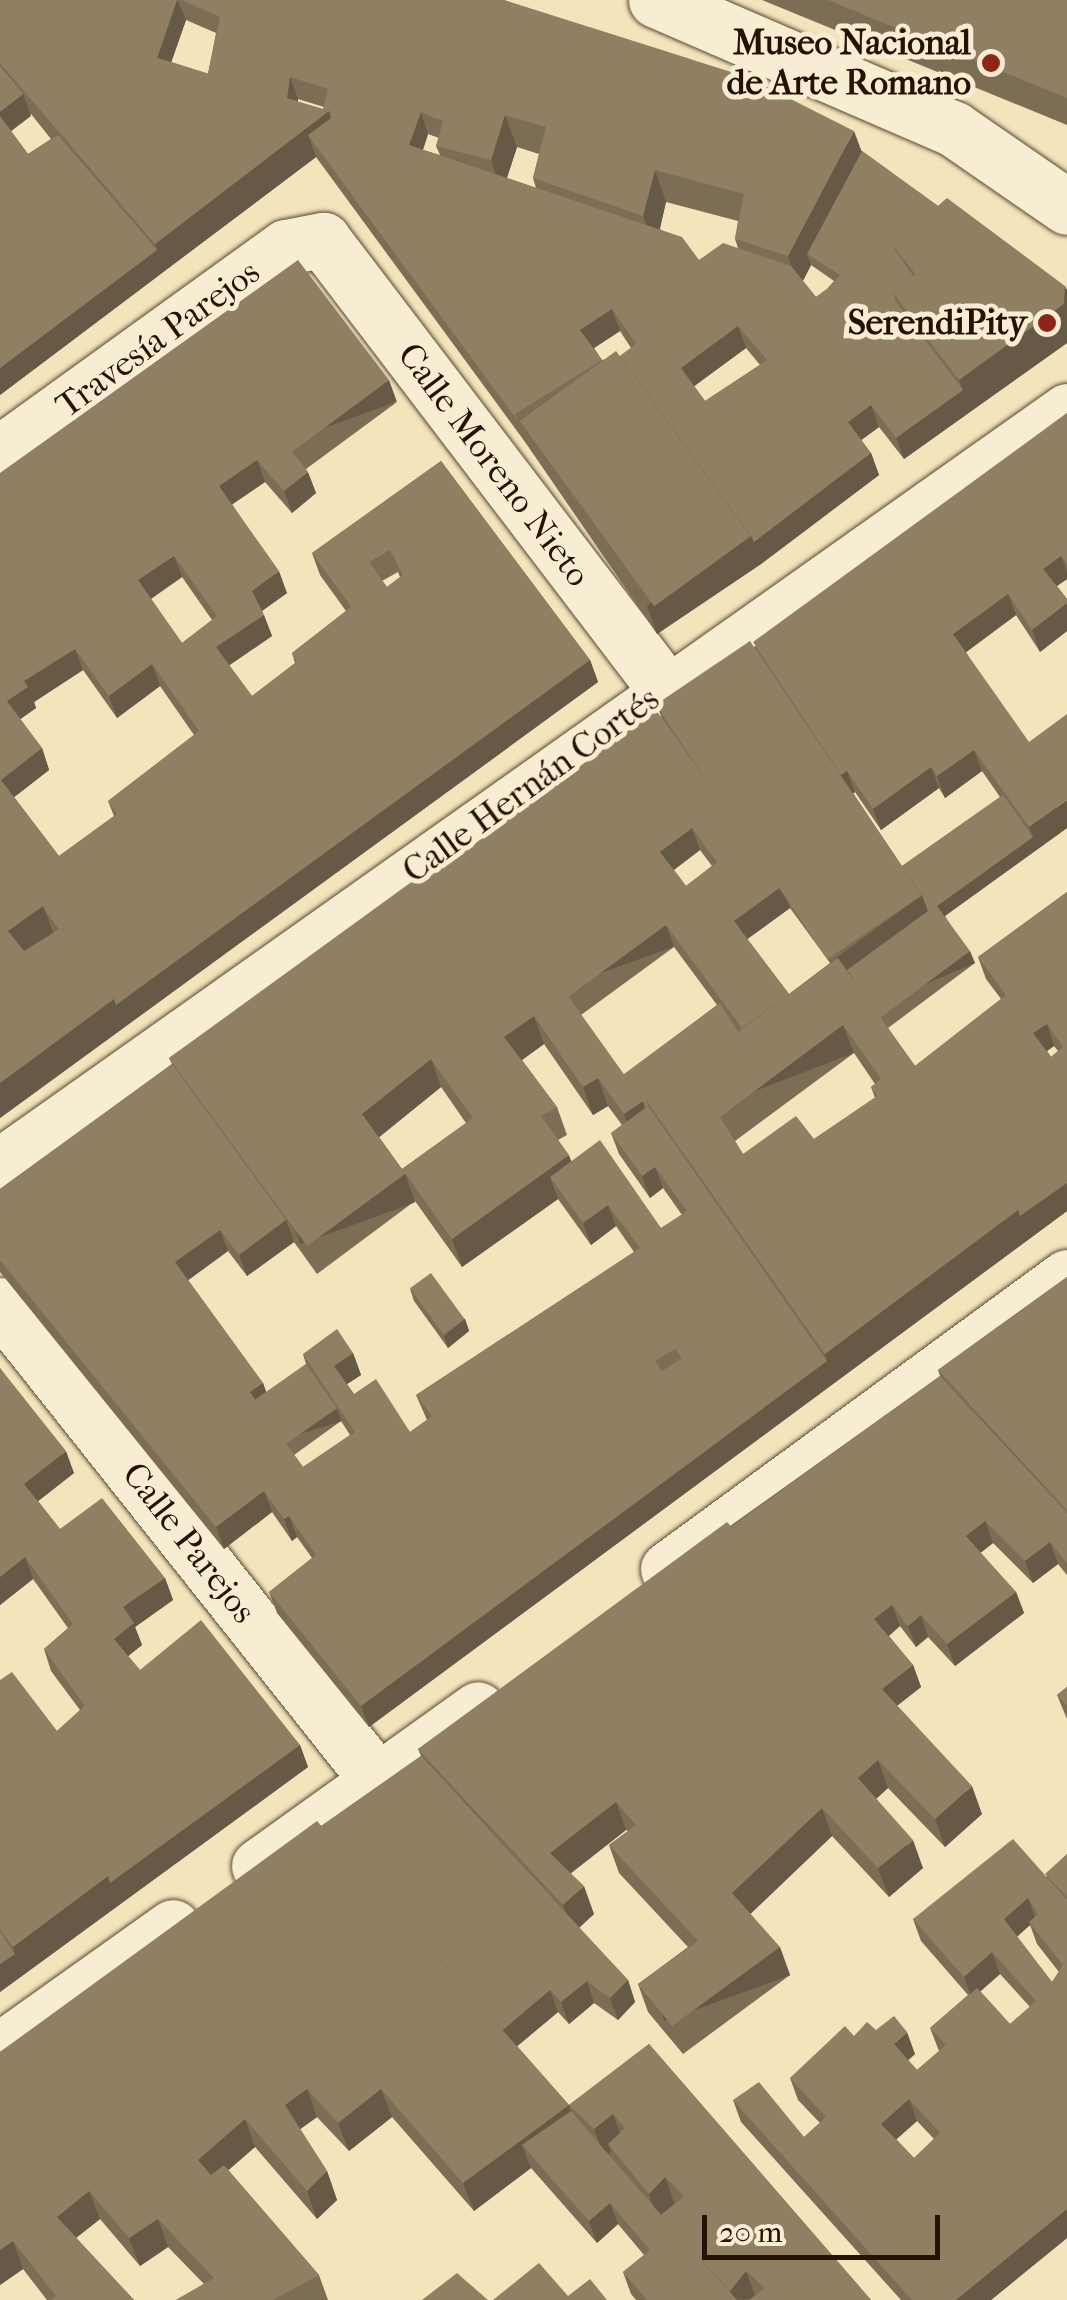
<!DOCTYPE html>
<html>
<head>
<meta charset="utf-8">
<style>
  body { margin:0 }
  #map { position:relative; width:1067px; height:2300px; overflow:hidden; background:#f3e4bb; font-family:"IM FELL French Canon",serif }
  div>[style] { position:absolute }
  .roads { filter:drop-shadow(0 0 2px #594632) drop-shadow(0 0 2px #594632) }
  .street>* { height:55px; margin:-27.5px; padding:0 27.5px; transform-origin:27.5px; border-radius:27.5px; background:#f7edd3 }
  .wall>* { inset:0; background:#7d6d55 }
  .shaded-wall>* { inset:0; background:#665945; transform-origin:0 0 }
  .building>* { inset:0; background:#917f63; transform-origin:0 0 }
  .dots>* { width:28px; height:28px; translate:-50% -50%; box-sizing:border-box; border:5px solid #f7edd3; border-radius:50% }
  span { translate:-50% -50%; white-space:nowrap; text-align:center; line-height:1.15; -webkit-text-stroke:10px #f7edd3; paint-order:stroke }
  .poi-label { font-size:35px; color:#261104; font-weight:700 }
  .right { translate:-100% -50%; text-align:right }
  .street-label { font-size:35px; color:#261104 }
  .scale { position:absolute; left:702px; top:2215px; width:238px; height:45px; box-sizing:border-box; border:5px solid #261104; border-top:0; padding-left:12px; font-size:30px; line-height:35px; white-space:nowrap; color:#261104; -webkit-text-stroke:8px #f7edd3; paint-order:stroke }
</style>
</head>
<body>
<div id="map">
  <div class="roads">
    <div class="street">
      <i style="left:656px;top:0;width:325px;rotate:23.4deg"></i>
      <i style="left:954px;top:129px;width:137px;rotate:34.6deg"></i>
      <i style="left:0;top:453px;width:352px;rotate:-35.8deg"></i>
      <i style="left:286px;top:247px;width:38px;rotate:-11deg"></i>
      <i style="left:323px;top:240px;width:564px;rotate:52.7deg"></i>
      <i style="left:0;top:1166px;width:1307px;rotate:-35.28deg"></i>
      <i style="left:0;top:1305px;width:608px;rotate:51.55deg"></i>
      <i style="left:668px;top:1569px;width:494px;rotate:-36.2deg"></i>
      <i style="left:259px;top:1866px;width:269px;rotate:-35.6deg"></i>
      <i style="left:0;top:2050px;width:212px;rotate:-35.4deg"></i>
    </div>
  </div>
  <div class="wall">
    <i style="clip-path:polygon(evenodd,0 0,504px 0,862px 151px,938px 206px,1067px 290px,1067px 343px,904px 459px,879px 427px,861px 440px,871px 453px,879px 475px,761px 564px,657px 634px,525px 442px,316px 157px,0 395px,0 0,186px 20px,216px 33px,208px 74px,171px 62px,186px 20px,0 0,298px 99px,324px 107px,323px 109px,298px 102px,298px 99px,0 0,31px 114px,51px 139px,28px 154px,11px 131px,31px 114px,0 0,428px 134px,439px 138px,436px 146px,440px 155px,423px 150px,428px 134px,0 0,517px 147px,539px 154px,533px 178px,536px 188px,507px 178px,517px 147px,0 0,666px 202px,738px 221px,735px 239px,738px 248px,699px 260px,660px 229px,666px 202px,0 0,811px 265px,834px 281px,827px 289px,816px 297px,803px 281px,811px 265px,0 0,620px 331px,631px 348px,620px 356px,602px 360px,594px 348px,620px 331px,0 0,746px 348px,760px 365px,705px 401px,694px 386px,746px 348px)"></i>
    <i style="clip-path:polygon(762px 0,1067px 0,1067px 125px)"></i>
    <i style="clip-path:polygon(evenodd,397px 402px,306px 469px,316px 493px,292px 513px,265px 482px,232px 504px,287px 593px,262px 611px,272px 636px,229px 665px,252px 696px,295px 663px,292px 653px,346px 611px,320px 575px,312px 553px,441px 461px,590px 660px,598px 682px,0 1118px,0 473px,397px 402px,398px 572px,400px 577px,387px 587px,382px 581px,398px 572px,397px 402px,182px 577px,212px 620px,182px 643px,151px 599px,182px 577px,397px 402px,83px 670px,117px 718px,160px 686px,194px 735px,108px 801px,114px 816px,59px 856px,14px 797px,49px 770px,42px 748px,20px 719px,36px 708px,34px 702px,83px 670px)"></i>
    <i style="clip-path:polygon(evenodd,1067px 413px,1067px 579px,1057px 586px,1067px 599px,1067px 631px,1040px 652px,1016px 615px,966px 652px,1067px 828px,945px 916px,975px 963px,888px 1028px,915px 1066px,1001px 999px,986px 979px,978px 957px,1067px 892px,1067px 1211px,369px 1727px,277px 1613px,269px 1592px,312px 1558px,297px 1537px,292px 1541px,272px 1512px,224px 1549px,0 1272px,0 1189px,172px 1064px,169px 1058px,465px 851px,661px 716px,658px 709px,754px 647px,1067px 413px,982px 771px,1000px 797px,902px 866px,853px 793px,855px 792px,881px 830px,939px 788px,945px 798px,982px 771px,1067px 413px,700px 850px,712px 866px,686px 886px,674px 870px,700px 850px,1067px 413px,790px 908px,830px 963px,789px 994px,747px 939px,790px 908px,1067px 413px,674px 947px,717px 1005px,624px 1075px,581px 1015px,674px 947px,1067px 413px,544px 1044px,593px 1115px,608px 1106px,622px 1125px,611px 1133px,619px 1154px,650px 1198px,663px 1188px,682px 1215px,661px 1228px,571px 1161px,558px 1140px,567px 1135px,557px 1107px,522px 1060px,544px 1044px,1067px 413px,1054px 1046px,1058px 1051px,1051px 1057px,1047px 1051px,1054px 1046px,1067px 413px,854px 1053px,875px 1084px,871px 1087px,875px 1098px,814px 1139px,743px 1154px,735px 1141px,854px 1053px,1067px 413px,441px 1087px,466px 1123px,402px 1169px,379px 1137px,441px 1087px,1067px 413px,558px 1199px,591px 1245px,616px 1226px,634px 1252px,416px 1395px,427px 1420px,410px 1432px,354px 1394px,347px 1384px,361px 1375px,353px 1353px,303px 1354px,306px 1364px,266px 1393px,263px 1383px,188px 1280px,228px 1251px,247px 1276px,294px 1242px,317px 1274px,415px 1201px,462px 1267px,558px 1199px,1067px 413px,341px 1421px,350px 1435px,303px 1467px,294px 1455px,341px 1421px)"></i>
    <i style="clip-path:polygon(1067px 1277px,1067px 1575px,1058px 1564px,1033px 1583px,993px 1543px,980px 1553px,1016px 1592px,1024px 1613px,955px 1666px,928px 1637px,916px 1647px,900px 1626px,889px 1636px,913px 1665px,921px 1687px,897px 1706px,982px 1814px,945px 1847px,888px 1788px,876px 1799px,923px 1868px,889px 1897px,832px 1836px,750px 1914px,790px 1975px,683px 2054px,648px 2012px,638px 1984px,688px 1947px,619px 1873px,609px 1845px,628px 1831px,626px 1830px,571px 1873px,594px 1914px,579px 1928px,628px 1980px,635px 2002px,618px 2020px,594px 2003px,569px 2024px,558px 2012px,517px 2046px,569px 2105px,649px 2044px,871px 2300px,636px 2300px,631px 2294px,623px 2272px,644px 2255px,618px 2224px,597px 2243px,531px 2168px,474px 2211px,392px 2117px,349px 2151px,317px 2117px,300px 2129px,327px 2171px,337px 2200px,317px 2219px,255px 2147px,228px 2170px,319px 2275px,328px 2300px,176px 2300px,204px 2284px,168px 2247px,140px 2266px,100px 2219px,76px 2238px,134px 2300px,47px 2300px,23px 2269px,0 2285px,0 2052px,421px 1756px,418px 1749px,940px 1376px,938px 1370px)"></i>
    <i style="clip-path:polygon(410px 1289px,465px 1319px,469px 1331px,448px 1348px,414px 1301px)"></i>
    <i style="clip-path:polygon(0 1368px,74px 1473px,38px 1501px,60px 1529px,165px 1578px,173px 1600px,135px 1627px,142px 1645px,128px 1656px,140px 1670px,300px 1745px,308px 1767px,0 1992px,0 1680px,57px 1731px,80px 1710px,51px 1671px,44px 1649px,68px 1628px,33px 1579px,0 1605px)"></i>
    <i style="clip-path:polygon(1067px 1687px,1067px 1719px,1057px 1695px)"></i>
    <i style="clip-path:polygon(evenodd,1067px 1854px,1067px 2238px,991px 2300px,901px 2300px,741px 2122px,733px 2100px,804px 2137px,820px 2123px,798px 2100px,790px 2078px,854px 2036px,876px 2030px,915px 2054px,908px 2060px,917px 2070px,939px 2051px,930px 2028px,968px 1995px,921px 1941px,913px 1919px,1046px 1877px,1067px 1854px,1030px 1925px,1037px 1944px,1059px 1972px,1052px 1982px,1017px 1937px,1030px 1925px,1067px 1854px,1000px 1974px,1030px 2007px,1010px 2024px,980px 1991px,1000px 1974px,1067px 1854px,917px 2121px,934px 2139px,914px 2158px,896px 2139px,917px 2121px)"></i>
  </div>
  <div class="shaded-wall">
    <i style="clip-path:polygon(177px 0,186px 20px,163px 86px,155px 64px)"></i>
    <i style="clip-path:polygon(290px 77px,298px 99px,294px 126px,286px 104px)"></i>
    <i style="clip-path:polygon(23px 94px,31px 116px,6px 135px,0 118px,0 112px)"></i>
    <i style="clip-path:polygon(329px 111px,339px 139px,308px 135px,316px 157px,0 395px,0 368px,157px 250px,155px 244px)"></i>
    <i style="clip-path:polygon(421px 112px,428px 134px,417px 167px,409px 145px)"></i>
    <i style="clip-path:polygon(505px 115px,517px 147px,502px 192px,491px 160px)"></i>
    <i style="clip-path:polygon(854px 131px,866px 163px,807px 254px,811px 265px,799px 288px,788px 256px)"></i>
    <i style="clip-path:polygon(655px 170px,666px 202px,655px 248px,643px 216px)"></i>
    <i style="clip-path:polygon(1065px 286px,1067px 290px,1067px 343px,904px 459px,896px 438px,963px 390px,959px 380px)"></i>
    <i style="clip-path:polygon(612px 309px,620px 331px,588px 352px,580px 330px)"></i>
    <i style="clip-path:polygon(738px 326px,746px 348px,689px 390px,681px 368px)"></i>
    <i style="left:389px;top:380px;width:23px;height:121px;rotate:70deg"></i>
    <i style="clip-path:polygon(871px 405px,879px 427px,856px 444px,848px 422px)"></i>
    <i style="clip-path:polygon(871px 453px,879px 475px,761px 564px,657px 634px,647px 606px)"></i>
    <i style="clip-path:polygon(257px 460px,265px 482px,227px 508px,219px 486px)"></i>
    <i style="clip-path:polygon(308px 472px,316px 493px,292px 513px,284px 491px)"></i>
    <i style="clip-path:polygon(174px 556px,182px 577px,146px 602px,138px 580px)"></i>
    <i style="clip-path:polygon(1061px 556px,1067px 572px,1067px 579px,1051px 590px,1043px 569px)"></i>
    <i style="clip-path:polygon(279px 571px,287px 593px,259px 613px,252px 591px)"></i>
    <i style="clip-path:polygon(1008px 594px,1016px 615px,961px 656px,953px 634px)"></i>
    <i style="clip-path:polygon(1067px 603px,1067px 631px,1040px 652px,1032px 630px)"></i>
    <i style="clip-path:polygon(264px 615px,272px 636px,224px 669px,216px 647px)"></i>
    <i style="clip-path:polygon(75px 649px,83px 670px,34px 702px,36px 708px,15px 723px,7px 701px,24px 681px)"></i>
    <i style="clip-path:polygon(590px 660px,598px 682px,0 1118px,0 1083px,114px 999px)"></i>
    <i style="clip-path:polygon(152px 664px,160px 686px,117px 718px,109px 696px)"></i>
    <i style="clip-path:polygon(42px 748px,49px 770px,8px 802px,1px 780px)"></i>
    <i style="clip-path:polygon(974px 750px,982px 771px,945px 798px,937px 776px)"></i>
    <i style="clip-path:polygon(931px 767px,939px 788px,881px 830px,873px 809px)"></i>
    <i style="clip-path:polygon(847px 771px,855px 792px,848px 798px,840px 776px)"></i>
    <i style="clip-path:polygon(1067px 800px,1067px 828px,942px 918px,937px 906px,1033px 837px,1029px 827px)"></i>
    <i style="clip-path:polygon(692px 828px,700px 850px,668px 874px,660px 852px)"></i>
    <i style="clip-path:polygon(782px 886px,790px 908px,742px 943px,734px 921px)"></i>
    <i style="clip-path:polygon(922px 895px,933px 924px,850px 983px,836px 958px)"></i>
    <i style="clip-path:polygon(43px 906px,54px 934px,19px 959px,8px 931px)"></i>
    <i style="left:666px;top:925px;width:23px;height:123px;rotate:70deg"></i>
    <i style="left:970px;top:951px;width:13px;height:116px;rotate:67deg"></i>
    <i style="clip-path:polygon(534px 1016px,544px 1044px,515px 1065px,504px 1037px)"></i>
    <i style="clip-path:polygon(1047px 1024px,1054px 1046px,1041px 1055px,1033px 1033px)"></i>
    <i style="left:843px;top:1025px;width:30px;height:154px;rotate:69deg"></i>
    <i style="clip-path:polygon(431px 1059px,441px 1087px,372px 1143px,362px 1114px)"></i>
    <i style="clip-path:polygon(598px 1078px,608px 1106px,593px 1115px,583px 1087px)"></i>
    <i style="clip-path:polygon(643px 1101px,648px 1117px,634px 1143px,624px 1114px)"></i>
    <i style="clip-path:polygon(569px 1155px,579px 1183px,550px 1177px,558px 1199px,462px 1267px,452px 1239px)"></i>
    <i style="clip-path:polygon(655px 1167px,663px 1188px,650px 1198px,642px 1176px)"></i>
    <i style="left:405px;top:1174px;width:30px;height:122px;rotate:70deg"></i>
    <i style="clip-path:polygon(1067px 1183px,1067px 1211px,369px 1727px,361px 1706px,827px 1361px,825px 1354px,1018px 1210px)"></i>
    <i style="clip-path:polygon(608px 1205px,616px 1226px,591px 1245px,583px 1223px)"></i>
    <i style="clip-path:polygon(286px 1220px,294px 1242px,247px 1276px,239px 1255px)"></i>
    <i style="clip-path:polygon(220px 1230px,228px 1251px,183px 1284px,175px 1262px)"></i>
    <i style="clip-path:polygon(465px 1319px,469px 1331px,448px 1348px,444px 1336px)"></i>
    <i style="clip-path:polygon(353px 1353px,361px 1375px,341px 1388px,334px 1366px)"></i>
    <i style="clip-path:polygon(263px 1383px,271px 1405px,254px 1402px,250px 1392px)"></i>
    <i style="left:337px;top:1408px;width:14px;height:64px;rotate:73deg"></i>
    <i style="clip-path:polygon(66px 1451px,74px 1473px,32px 1506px,24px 1484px)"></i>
    <i style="clip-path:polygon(264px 1491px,272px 1512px,224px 1549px,216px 1527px)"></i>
    <i style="clip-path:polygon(289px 1516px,297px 1537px,292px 1541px,284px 1519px)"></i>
    <i style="clip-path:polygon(985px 1521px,993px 1543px,974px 1558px,966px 1536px)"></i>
    <i style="clip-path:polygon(1050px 1542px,1058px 1564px,1033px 1583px,1025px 1561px)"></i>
    <i style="clip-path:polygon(25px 1557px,33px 1579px,0 1605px,0 1577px)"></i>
    <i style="clip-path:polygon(165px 1578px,173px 1600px,135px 1627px,142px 1645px,122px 1661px,114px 1639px,123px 1607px)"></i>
    <i style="clip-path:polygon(1016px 1592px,1024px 1613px,955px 1666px,947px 1644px)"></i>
    <i style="clip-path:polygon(892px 1605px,900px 1626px,882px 1641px,874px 1619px)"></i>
    <i style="clip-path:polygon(921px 1615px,928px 1637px,916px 1647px,908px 1626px)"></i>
    <i style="clip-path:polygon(913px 1665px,921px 1687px,887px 1713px,880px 1691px)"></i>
    <i style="clip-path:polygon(300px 1745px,308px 1767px,0 1992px,0 1964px,15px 1954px,13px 1947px,108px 1876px)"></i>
    <i style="clip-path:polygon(878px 1760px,888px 1788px,868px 1806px,858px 1778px)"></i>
    <i style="clip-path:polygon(972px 1786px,982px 1814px,945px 1847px,935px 1819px)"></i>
    <i style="clip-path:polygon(616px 1802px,626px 1830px,561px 1881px,550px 1853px)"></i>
    <i style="clip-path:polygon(822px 1808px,832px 1836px,742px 1922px,732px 1893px)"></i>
    <i style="clip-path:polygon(913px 1840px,923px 1868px,889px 1897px,878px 1868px)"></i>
    <i style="clip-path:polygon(584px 1886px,594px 1914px,573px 1933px,563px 1905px)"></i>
    <i style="clip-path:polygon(1028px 1898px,1036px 1920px,1011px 1941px,1004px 1919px)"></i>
    <i style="left:780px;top:1947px;width:30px;height:134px;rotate:70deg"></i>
    <i style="clip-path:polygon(992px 1952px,1000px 1974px,972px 1999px,964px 1977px)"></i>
    <i style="clip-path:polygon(628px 1980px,635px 2002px,618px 2020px,610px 1998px)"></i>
    <i style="clip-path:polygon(587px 1981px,594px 2003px,569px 2024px,561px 2002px)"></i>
    <i style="clip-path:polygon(550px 1990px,558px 2012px,508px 2054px,500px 2032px)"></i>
    <i style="clip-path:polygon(907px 2032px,915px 2054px,902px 2066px,894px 2044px)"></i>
    <i style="clip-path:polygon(307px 2089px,317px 2117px,295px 2133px,285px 2105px)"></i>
    <i style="clip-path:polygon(381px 2089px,392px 2117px,349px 2151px,338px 2123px)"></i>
    <i style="clip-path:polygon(909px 2099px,917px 2121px,889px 2146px,881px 2124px)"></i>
    <i style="clip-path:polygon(569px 2105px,579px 2133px,522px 2145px,531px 2168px,474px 2211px,463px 2183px)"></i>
    <i style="clip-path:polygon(613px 2114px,623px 2142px,608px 2144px,611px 2152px,605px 2158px,594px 2129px)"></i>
    <i style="clip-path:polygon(245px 2119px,255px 2147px,208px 2188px,198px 2160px)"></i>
    <i style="clip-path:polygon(327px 2171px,337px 2200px,317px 2219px,307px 2191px)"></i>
    <i style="clip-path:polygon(665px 2177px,675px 2205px,659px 2222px,649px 2194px)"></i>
    <i style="clip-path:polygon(89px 2191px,100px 2219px,67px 2245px,57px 2217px)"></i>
    <i style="clip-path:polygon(610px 2203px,618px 2224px,597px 2243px,589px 2221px)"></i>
    <i style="clip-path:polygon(1067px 2209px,1067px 2238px,991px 2300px,956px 2300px)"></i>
    <i style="clip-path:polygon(158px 2219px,168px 2247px,140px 2266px,129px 2238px)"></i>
    <i style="clip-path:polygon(13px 2241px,23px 2269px,0 2285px,0 2250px)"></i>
    <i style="clip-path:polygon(746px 2271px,756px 2299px,733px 2300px,730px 2291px)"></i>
  </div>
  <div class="building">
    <i style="clip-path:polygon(0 0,177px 0,157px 58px,0 9px)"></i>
    <i style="clip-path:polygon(evenodd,182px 0,477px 0,443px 121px,421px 112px,409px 145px,682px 237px,699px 260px,723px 243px,791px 266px,816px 297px,890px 243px,914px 277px,892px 292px,896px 302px,963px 390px,896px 438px,871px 405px,848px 422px,871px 453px,754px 542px,751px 536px,620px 356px,636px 344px,612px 309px,580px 330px,602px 360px,515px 414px,517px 420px,308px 135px,331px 118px,329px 111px,323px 109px,328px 89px,290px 77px,287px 98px,208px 74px,220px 17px,182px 0,738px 326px,767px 360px,705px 401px,681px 368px,738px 326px)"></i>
    <i style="clip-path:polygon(477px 0,504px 0,747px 77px,854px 131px,788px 256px,735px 239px,744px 194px,655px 170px,643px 216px,533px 178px,546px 127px,505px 115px,491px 160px,436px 146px)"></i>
    <i style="clip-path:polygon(828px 0,1067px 0,1067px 98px)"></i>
    <i style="clip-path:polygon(0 9px,329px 111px,155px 244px,0 63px)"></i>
    <i style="clip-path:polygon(0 66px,23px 94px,0 112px)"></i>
    <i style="clip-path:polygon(0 116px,28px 154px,58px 135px,157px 250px,0 368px)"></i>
    <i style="clip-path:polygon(862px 151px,938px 206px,893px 245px,896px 252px,890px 243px,827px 289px,840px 275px,807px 254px)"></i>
    <i style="clip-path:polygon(947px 198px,1065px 286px,1064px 304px,959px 380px,892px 292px,916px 275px,893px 245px)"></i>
    <i style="clip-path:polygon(evenodd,298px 260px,389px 380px,292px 452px,308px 472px,284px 491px,257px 460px,219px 486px,279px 571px,252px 591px,264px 615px,216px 647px,252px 696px,297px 662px,292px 653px,351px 607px,312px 553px,441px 461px,590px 660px,116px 1005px,114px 999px,61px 928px,59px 929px,46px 912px,43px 906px,0 849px,0 473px,298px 260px,390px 550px,403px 575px,387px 587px,369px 562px,390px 550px,298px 260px,174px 556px,217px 616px,182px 643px,138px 580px,174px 556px,298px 260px,75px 649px,109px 696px,152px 664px,199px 731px,108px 801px,117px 814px,59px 856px,1px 780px,42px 748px,7px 701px,28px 687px,24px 681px,75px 649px)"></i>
    <i style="left:616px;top:351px;width:229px;height:119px;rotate:54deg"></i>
    <i style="clip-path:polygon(1067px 413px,1067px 564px,1061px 556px,1043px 569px,1067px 599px,1067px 603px,1032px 630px,1008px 594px,953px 634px,1029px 742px,1067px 714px,1067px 800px,1029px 827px,974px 750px,937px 776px,931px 767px,873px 809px,847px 771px,841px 775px,753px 642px)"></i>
    <i style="left:750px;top:641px;width:307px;height:114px;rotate:56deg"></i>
    <i style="clip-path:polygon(evenodd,656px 710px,782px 886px,734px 921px,789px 994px,742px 1028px,666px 925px,568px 997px,465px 851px,656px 710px,692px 828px,717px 862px,686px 886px,660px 852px,692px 828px)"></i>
    <i style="clip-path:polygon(1003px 795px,1033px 837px,937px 906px,970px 951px,880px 1018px,847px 970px,928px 911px,922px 895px,902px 866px)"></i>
    <i style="clip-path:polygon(461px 846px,643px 1101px,624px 1114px,598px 1078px,583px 1087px,534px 1016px,504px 1037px,557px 1107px,541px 1116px,569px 1155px,452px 1239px,402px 1169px,473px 1118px,431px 1059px,362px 1114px,405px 1174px,307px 1246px,169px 1058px)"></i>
    <i style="clip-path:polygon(0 849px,43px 906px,8px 931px,24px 951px,61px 928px,114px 999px,0 1083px)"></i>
    <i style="clip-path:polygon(evenodd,1067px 892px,1067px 1183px,1020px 1216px,1018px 1210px,915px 1066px,1006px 995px,978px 957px,1067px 892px,1047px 1024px,1063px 1047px,1051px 1057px,1033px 1033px,1047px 1024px)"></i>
    <i style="clip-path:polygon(evenodd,838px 958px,1018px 1210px,825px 1354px,646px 1100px,838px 958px,843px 1025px,881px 1079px,871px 1087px,877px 1096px,814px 1139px,796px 1116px,743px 1154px,720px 1117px,843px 1025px)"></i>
    <i style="clip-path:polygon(720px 1003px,738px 1032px,646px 1100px,648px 1106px,645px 1108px,643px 1101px,624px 1074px)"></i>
    <i style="clip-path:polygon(evenodd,172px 1064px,286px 1220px,239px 1255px,220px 1230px,175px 1262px,263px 1383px,250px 1392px,303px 1467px,355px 1432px,303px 1354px,337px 1329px,353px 1353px,334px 1366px,354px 1394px,376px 1379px,410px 1432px,432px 1416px,416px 1395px,640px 1248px,608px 1205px,583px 1223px,550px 1177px,600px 1140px,661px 1228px,687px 1211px,655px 1167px,642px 1176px,611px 1133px,648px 1106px,827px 1361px,361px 1706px,269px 1592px,316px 1555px,289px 1516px,284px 1519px,264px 1491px,216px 1527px,0 1260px,0 1189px,172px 1064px,675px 1349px,682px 1358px,662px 1371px,655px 1361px,675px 1349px)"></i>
    <i style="left:431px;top:1273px;width:57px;height:26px;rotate:54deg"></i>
    <i style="clip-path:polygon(1067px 1277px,1067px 1510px,938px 1370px)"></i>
    <i style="left:306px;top:1364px;width:54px;height:62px;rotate:55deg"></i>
    <i style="clip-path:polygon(0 1368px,66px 1451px,24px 1484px,60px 1529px,102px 1498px,165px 1578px,123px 1607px,134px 1623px,114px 1639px,140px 1670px,201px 1620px,300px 1745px,110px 1883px,108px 1876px,0 1720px,0 1680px,12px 1672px,57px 1731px,85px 1706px,44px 1649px,73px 1624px,25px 1557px,0 1577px)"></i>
    <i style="clip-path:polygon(940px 1376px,1067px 1513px,1067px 1563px,1050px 1542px,1025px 1561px,985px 1521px,966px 1536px,1016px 1592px,947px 1644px,921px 1615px,908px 1626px,892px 1605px,874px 1619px,913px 1665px,882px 1689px,731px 1527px)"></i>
    <i style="clip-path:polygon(727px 1522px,972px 1786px,935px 1819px,878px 1760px,858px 1778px,913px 1840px,878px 1868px,822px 1808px,732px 1893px,780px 1947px,672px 2026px,638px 1984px,698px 1941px,609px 1845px,636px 1825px,616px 1802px,550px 1853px,584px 1886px,563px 1905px,418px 1749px)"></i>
    <i style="clip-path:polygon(1067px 1687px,1067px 1706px,1057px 1695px)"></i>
    <i style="clip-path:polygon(0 1720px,108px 1876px,13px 1947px,0 1929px)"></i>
    <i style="clip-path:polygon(421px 1756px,628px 1980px,610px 1998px,587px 1981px,561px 2002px,550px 1990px,503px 2030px,321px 1826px)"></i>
    <i style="clip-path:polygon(317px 1821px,569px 2105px,463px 2183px,381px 2089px,338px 2123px,307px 2089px,285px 2105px,327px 2171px,307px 2191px,245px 2119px,198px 2160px,211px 2175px,224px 2165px,319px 2275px,273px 2300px,176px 2300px,214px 2278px,158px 2219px,129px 2238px,89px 2191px,57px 2217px,134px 2300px,51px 2300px,56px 2296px,13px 2241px,0 2250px,0 2052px)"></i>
    <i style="clip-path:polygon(evenodd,1013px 1839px,1067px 1900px,1067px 2209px,956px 2300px,912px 2300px,733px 2100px,759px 2082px,804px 2137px,826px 2117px,790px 2078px,845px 2026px,854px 2036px,867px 2022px,876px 2030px,894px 2016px,907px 2032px,894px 2044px,917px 2070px,946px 2045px,930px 2028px,977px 1988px,1010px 2024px,1036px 2001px,992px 1952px,964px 1977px,913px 1919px,1013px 1839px,1028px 1898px,1038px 1914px,1029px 1922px,1063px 1965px,1052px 1982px,1004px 1919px,1028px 1898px,1013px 1839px,909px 2099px,940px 2133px,914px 2158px,881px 2124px,909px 2099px)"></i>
    <i style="clip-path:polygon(1067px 1854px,1067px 1897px,1045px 1874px)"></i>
    <i style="clip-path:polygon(0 1932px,15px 1954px,0 1964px)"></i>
    <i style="clip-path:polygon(649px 2044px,871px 2300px,749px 2300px,765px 2288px,746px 2271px,730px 2291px,661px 2215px,684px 2196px,665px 2177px,649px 2194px,608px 2144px,625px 2128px,613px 2114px,594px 2129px,569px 2105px)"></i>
    <i style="clip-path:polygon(571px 2111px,661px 2215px,737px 2300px,647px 2300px,623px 2272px,650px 2250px,610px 2203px,589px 2221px,522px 2145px)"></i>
    <i style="clip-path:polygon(539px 2263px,568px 2296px,590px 2279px,607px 2300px,493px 2300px)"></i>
    <i style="clip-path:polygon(457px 2273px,488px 2300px,422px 2300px)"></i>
  </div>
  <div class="dots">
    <i style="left:991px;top:63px;background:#8f2418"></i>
    <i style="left:1047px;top:323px;background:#8f2418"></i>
  </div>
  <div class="poi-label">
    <span class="right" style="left:971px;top:63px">Museo Nacional<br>de Arte Romano</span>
    <span class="right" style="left:1027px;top:323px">SerendiPity</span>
  </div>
  <div class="street-label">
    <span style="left:158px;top:339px;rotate:-36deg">Travesía Parejos</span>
    <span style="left:494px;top:465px;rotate:53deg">Calle Moreno Nieto</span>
    <span style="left:531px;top:785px;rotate:-36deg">Calle Hernán Cortés</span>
    <span style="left:189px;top:1543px;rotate:52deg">Calle Parejos</span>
  </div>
  <div class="scale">20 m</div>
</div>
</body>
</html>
